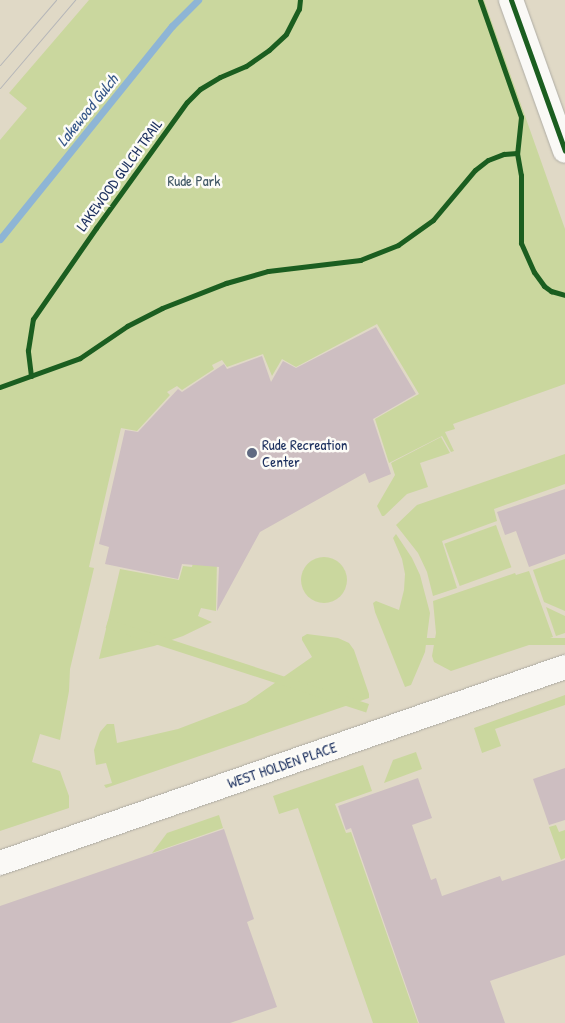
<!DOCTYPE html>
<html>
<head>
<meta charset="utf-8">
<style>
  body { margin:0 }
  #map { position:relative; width:565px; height:1023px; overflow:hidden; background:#e0d9c6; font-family:"Patrick Hand",sans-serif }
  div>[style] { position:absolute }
  .green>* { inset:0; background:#cad79e; transform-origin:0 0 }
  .round { border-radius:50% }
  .stream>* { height:7px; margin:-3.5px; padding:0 3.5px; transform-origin:3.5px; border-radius:3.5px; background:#8eb5d5 }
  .building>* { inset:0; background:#cdbec1 }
  .roads { filter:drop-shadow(0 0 1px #aeaca4) drop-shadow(0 0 1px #aeaca4) }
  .minor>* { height:24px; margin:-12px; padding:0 12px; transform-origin:12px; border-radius:12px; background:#faf9f6 }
  .tram>* { height:1px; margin:-0.5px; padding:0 0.5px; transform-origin:0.5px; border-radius:0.5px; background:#b5b6b8 }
  .cycleway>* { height:5px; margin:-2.5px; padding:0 2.5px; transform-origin:2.5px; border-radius:2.5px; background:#1b5e20 }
  .dots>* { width:14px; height:14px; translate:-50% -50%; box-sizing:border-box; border:2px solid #fdfcf7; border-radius:50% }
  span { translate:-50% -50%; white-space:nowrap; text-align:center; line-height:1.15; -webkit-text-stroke:5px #fdfcf7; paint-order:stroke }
  .street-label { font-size:15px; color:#1b2f5e }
  .park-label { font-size:15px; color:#425966 }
  .poi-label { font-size:15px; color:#1b2f5e }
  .left { translate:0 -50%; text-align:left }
  .water-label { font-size:16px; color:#37588a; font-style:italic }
</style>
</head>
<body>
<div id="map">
  <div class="green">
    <i style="clip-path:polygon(89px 0,484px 0,565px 229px,565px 384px,453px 424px,455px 429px,445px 432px,454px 451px,451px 452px,442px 436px,389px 463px,375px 419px,419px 394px,377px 324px,296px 367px,282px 359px,272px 376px,263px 354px,227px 367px,222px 360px,212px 365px,214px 369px,182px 390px,177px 386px,167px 392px,170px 395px,137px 431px,121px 428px,89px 567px,94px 568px,70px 669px,69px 691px,60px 740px,40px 734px,32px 762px,60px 771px,69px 796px,69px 808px,0 831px,0 140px,27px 108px,9px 93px)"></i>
    <i style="clip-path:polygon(441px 437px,450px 453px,420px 463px,428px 487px,407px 494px,384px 516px,382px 516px,377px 506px,395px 475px,391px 463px)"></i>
    <i style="clip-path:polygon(565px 454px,565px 484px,494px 509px,497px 521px,442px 541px,457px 588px,433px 596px,427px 572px,418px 553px,396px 525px,417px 505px)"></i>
    <i style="left:496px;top:525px;width:45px;height:55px;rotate:70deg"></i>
    <i style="clip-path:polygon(396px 534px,412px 558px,420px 575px,430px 613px,425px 652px,411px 685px,405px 687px,375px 612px,373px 603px,376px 601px,399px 610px,404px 590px,405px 574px,402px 559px,393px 538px)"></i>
    <i style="clip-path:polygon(195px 553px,217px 558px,216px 611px,201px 608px,198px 616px,212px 622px,183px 636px,154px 646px,99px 659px,120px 569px,179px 580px,183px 566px,192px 567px)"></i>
    <i class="round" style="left:301px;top:557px;width:46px;height:46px"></i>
    <i style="clip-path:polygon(565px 559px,565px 611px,544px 602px,533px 570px)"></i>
    <i style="clip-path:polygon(529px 571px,553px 637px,451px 671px,434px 662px,432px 656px,436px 633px,433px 601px,515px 573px,516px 575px)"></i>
    <i style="clip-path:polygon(546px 607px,565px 616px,565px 633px,556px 636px)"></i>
    <i style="clip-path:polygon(307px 634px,338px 638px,349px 643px,354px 650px,369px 694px,369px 698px,106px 788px,104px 785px,112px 783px,106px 763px,96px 765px,94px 750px,100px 732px,107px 724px,114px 724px,117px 743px,178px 729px,246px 703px,312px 657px,302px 640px,302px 637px)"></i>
    <i style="left:565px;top:638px;width:7px;height:167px;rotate:90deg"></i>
    <i style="clip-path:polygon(565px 695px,565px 705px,495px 729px,501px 746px,482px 753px,474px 728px)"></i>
    <i style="left:369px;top:704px;width:9px;height:274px;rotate:108deg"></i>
    <i style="clip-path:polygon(416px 752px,422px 769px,384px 783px,393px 760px)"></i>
    <i style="clip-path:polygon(363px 765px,372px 791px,335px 804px,346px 833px,351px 832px,418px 1023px,373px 1023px,298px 808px,279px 814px,273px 796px)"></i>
    <i style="clip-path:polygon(219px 815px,223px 828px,152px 853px,167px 833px)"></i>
    <i style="clip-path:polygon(556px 825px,559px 832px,565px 830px,565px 858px,561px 860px,549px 827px)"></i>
  </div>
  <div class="stream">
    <i style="left:0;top:239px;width:274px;rotate:-51.1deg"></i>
    <i style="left:172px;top:26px;width:37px;rotate:-45deg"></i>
  </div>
  <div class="building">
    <i style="clip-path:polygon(376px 327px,416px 394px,373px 419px,391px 474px,369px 483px,365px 473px,260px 532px,217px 611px,219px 567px,182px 564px,178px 579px,105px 564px,109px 547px,99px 544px,125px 430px,138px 432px,178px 389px,182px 392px,224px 364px,227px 369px,262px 356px,271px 382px,283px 361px,296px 368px)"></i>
    <i style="clip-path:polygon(565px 489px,565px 554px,529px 567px,516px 531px,505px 535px,497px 512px)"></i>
    <i style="clip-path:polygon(565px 768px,565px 820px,549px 825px,533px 779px)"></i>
    <i style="clip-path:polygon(418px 778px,432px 818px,412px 825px,431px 880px,436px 878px,442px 896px,500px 876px,502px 881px,565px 860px,565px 955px,490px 981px,505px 1023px,419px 1023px,351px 828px,346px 830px,338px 806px)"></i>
    <i style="clip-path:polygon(224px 829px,254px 919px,247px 922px,277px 1007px,230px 1023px,0 1023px,0 906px)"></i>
  </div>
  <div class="roads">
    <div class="minor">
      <i style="left:511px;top:0;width:160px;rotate:70.3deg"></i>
      <i style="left:0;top:863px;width:598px;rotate:-19.13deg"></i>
    </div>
  </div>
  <div class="tram">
    <i style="left:0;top:65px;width:86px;rotate:-49.3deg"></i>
    <i style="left:0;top:88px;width:116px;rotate:-49.6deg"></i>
  </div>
  <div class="cycleway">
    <i style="left:480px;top:0;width:124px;rotate:70.7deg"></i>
    <i style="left:521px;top:117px;width:36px;rotate:96deg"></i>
    <i style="left:517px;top:153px;width:22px;rotate:80deg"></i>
    <i style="left:521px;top:175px;width:68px;rotate:90deg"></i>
    <i style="left:521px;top:243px;width:32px;rotate:66deg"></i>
    <i style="left:534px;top:272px;width:17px;rotate:54deg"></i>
    <i style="left:544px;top:286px;width:9px;rotate:36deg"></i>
    <i style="left:551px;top:291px;width:15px;rotate:16deg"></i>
    <i style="left:511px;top:0;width:160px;rotate:70.3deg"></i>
    <i style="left:31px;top:376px;width:26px;rotate:-97deg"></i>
    <i style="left:28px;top:350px;width:31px;rotate:-81deg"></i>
    <i style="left:33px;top:319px;width:111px;rotate:-55.3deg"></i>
    <i style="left:96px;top:228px;width:155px;rotate:-54.2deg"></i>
    <i style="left:187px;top:102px;width:18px;rotate:-45deg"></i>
    <i style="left:200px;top:89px;width:23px;rotate:-31deg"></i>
    <i style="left:220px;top:77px;width:28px;rotate:-23deg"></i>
    <i style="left:246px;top:66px;width:28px;rotate:-35deg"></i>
    <i style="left:269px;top:50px;width:23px;rotate:-43deg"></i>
    <i style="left:286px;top:34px;width:28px;rotate:-63deg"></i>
    <i style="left:299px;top:9px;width:9px;rotate:-84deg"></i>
    <i style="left:0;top:387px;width:85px;rotate:-19.9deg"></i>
    <i style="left:80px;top:358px;width:57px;rotate:-34.2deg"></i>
    <i style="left:127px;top:326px;width:39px;rotate:-27deg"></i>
    <i style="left:162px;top:308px;width:69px;rotate:-21.3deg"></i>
    <i style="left:226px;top:283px;width:44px;rotate:-15.9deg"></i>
    <i style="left:268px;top:271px;width:93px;rotate:-6.8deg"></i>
    <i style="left:360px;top:260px;width:41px;rotate:-21.5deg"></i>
    <i style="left:398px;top:245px;width:43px;rotate:-35.5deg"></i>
    <i style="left:433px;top:220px;width:65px;rotate:-50deg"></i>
    <i style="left:475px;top:170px;width:16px;rotate:-38deg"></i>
    <i style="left:488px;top:160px;width:17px;rotate:-21deg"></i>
    <i style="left:504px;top:154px;width:13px;rotate:-4deg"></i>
  </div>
  <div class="dots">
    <i style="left:252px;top:453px;background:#606a82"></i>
  </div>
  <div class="street-label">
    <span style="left:119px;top:175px;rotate:-54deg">LAKEWOOD GULCH TRAIL</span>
    <span style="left:282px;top:765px;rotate:-19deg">WEST HOLDEN PLACE</span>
  </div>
  <div class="park-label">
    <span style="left:194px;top:181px">Rude Park</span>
  </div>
  <div class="poi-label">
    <span class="left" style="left:262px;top:453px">Rude Recreation<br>Center</span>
  </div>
  <div class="water-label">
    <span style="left:87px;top:110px;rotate:-51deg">Lakewood Gulch</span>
  </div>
</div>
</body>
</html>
